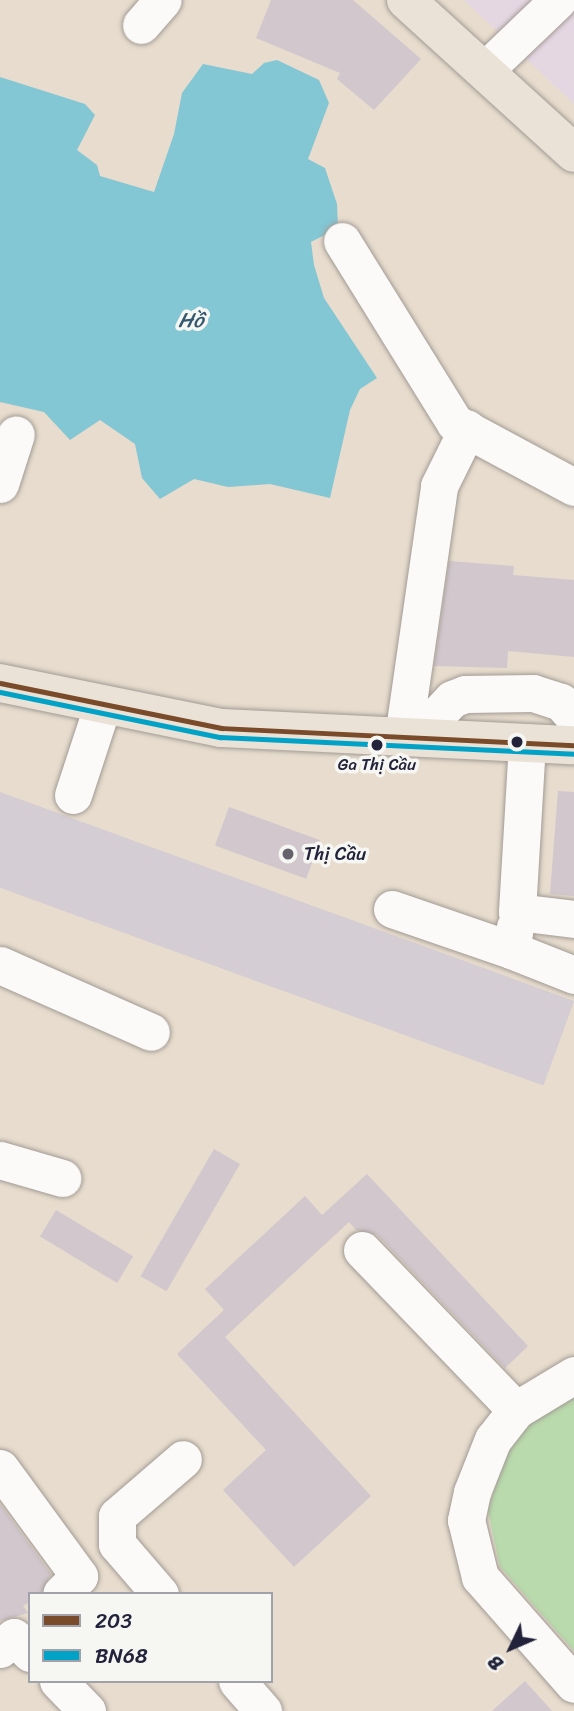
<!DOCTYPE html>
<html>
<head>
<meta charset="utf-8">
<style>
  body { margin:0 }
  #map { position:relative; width:574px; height:1711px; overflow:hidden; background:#e7dccd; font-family:Sriracha,sans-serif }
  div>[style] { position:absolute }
  .built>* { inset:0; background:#e5d7e2 }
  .industrial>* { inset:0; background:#d5cdd4; transform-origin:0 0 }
  .green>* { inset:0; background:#b9daac }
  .water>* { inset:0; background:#83c6d4 }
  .building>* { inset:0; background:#d2c7cd; transform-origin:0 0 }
  .roads { filter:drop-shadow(0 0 2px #a29b95) drop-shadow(0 0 2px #a29b95) }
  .minor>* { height:37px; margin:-18.5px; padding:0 18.5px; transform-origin:18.5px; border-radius:18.5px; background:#fbfaf8 }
  .major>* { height:38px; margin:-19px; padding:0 19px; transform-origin:19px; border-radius:19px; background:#eae2d6 }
  .bus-1>* { height:5px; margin:-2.5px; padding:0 2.5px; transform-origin:2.5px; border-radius:2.5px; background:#7a4b2a }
  .bus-2>* { height:5px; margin:-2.5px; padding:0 2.5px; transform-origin:2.5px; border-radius:2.5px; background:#02a2c7 }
  .dots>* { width:19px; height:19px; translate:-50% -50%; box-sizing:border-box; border:4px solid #f6f6f2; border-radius:50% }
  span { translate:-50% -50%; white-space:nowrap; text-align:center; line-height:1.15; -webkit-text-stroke:7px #f6f6f2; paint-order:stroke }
  .bus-label { font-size:17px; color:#22223b }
  .poi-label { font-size:19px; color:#22223b }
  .left { translate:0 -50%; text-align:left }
  .water-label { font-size:21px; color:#355872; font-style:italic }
  .legend { position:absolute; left:28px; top:1592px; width:245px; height:91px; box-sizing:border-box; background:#f6f6f2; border:2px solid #a1a1a9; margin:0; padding:9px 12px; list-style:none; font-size:21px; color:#22223b }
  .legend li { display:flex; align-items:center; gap:14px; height:35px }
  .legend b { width:35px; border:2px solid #a1a1a9 }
  .north { position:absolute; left:476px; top:1613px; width:70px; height:70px; -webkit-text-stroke:5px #f6f6f2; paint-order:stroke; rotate:226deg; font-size:19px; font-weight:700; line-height:28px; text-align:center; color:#22223b }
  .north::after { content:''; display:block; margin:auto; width:24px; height:32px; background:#22223b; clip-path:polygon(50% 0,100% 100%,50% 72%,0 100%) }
</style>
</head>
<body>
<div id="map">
  <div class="built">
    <i style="clip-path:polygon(464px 0,574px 0,574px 104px)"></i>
  </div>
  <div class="industrial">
    <i style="left:0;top:792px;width:611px;height:90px;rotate:20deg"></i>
  </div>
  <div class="green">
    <i style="clip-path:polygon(574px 1396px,574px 1651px,500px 1567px,488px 1511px,506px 1449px,547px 1407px)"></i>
  </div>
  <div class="water">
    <i style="clip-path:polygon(277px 60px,319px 80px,329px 103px,308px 159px,325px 168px,337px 204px,338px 228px,311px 242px,314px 265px,324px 298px,377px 378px,360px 389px,350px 410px,330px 498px,270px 484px,228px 487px,194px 479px,160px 499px,142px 478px,135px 444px,100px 420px,70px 440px,44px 412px,0 402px,0 77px,85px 104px,95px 115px,77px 150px,97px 165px,100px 176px,154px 192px,174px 134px,182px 93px,203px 64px,252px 74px,264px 63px)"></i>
  </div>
  <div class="building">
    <i style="clip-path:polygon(271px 0,353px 0,421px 59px,374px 110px,337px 79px,340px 73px,256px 38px)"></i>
    <i style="clip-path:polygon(449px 561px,514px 566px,513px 575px,574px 580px,574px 657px,508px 651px,507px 668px,434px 666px)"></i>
    <i style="clip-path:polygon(558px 791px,574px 792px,574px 896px,550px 894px)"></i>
    <i style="left:229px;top:807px;width:97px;height:41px;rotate:20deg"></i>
    <i style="left:214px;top:1149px;width:30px;height:147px;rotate:30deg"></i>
    <i style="clip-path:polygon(367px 1174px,528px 1346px,505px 1368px,377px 1235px,356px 1230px,349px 1222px,225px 1337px,371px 1496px,294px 1567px,223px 1490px,266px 1450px,177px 1354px,224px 1310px,205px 1289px,305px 1196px,322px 1215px)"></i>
    <i style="left:56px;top:1210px;width:90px;height:31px;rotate:31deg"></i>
    <i style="clip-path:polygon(0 1504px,51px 1574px,41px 1594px,30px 1594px,30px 1602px,23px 1606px,28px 1613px,0 1621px)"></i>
    <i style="clip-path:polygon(525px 1681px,552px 1711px,492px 1711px)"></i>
  </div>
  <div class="roads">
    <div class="minor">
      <i style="left:141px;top:25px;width:33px;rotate:-49deg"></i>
      <i style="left:485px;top:70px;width:101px;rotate:-43.8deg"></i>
      <i style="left:342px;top:241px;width:214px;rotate:58.2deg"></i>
      <i style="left:455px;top:423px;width:135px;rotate:28.3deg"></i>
      <i style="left:0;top:484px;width:52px;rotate:-72.3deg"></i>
      <i style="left:403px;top:737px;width:254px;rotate:-81.8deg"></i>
      <i style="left:439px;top:486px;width:64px;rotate:-63.8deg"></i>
      <i style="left:416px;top:737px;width:52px;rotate:-46.5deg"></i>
      <i style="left:452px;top:699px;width:14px;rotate:-21deg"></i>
      <i style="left:465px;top:694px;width:68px;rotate:-0.8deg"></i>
      <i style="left:533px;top:693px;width:29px;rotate:18deg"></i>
      <i style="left:561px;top:702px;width:20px;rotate:49deg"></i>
      <i style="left:527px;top:743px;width:169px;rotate:93.4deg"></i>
      <i style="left:517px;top:912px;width:57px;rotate:7deg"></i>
      <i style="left:73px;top:795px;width:96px;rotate:-71.8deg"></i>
      <i style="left:392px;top:909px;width:126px;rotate:19deg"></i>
      <i style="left:515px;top:927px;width:23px;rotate:100deg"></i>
      <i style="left:511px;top:950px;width:68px;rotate:21.6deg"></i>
      <i style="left:0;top:965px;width:165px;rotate:23.9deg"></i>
      <i style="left:0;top:1160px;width:65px;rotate:16.2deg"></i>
      <i style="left:362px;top:1250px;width:222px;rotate:46.1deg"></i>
      <i style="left:574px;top:1375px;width:68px;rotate:148.9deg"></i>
      <i style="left:516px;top:1410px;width:37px;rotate:128deg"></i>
      <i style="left:493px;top:1439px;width:57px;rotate:111.6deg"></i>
      <i style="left:472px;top:1492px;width:29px;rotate:102deg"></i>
      <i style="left:466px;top:1520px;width:59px;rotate:76.2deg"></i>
      <i style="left:480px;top:1577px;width:142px;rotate:48.7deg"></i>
      <i style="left:0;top:1468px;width:134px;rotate:53.8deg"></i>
      <i style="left:79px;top:1576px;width:25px;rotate:135deg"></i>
      <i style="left:160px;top:1594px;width:66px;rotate:-130.7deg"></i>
      <i style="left:117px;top:1544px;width:28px;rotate:-90deg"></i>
      <i style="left:117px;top:1516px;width:87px;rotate:-40.8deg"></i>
      <i style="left:0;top:1649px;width:18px;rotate:-41deg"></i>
      <i style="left:14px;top:1637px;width:23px;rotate:45deg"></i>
      <i style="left:58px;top:1681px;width:42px;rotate:46deg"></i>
      <i style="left:237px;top:1681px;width:40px;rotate:49deg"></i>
    </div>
    <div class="major">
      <i style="left:406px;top:0;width:227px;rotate:42.3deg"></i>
      <i style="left:0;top:683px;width:226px;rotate:11.5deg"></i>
      <i style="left:221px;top:728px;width:353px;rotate:2.8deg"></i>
    </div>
  </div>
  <div class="bus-1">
    <i style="left:0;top:683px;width:226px;rotate:11.5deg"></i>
    <i style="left:221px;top:728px;width:353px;rotate:2.8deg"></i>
  </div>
  <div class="bus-2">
    <i style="left:0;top:692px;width:225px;rotate:11.6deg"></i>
    <i style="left:220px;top:737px;width:354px;rotate:2.7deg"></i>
  </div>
  <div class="dots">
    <i style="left:517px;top:742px;background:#22223b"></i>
    <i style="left:377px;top:745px;background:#22223b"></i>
    <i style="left:288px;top:854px;background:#67636e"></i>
  </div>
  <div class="bus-label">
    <span style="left:377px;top:765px">Ga Thị Cầu</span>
  </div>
  <div class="poi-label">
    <span class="left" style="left:304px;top:854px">Thị Cầu</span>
  </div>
  <div class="water-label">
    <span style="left:191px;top:320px">Hồ</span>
  </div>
  <ul class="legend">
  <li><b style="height:9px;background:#7a4b2a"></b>203</li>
  <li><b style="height:9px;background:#02a2c7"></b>BN68</li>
  </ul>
  <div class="north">B</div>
</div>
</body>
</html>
